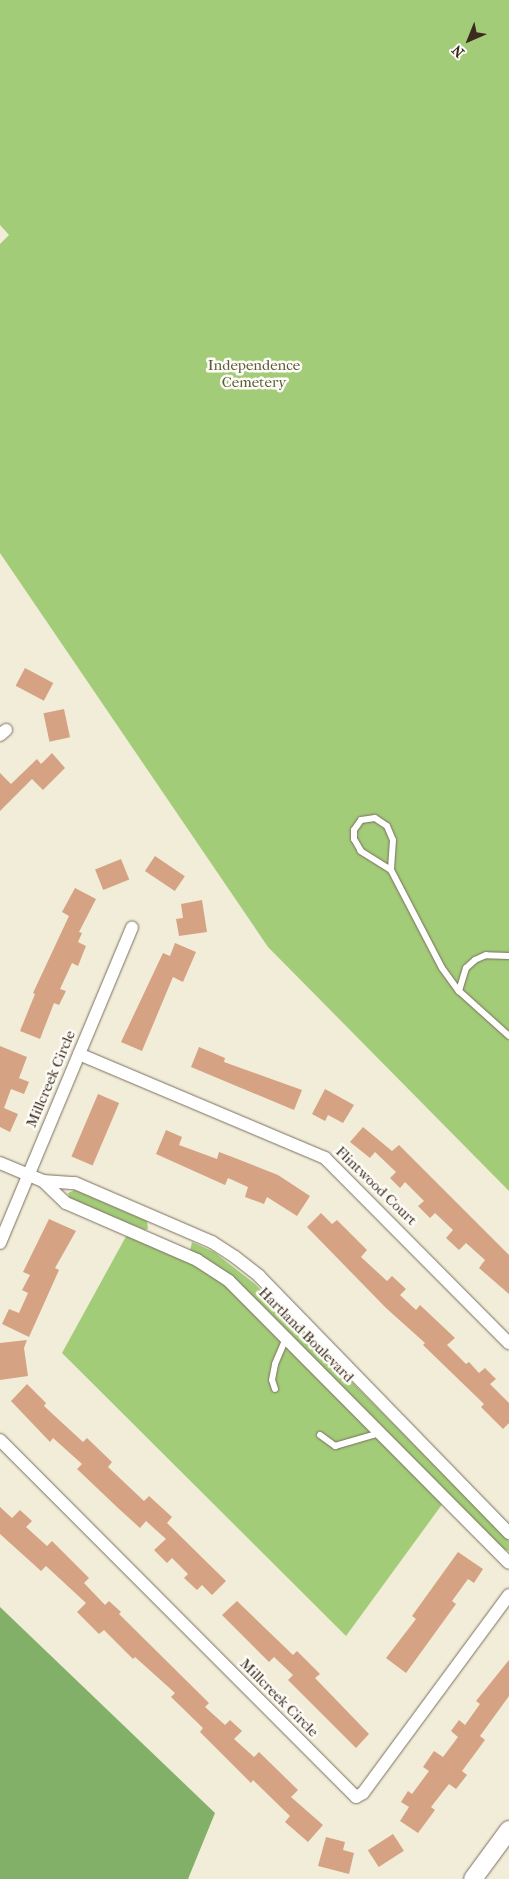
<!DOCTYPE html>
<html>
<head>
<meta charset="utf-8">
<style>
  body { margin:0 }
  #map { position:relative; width:509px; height:1879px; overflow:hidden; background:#f1edd8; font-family:"IM FELL French Canon",serif }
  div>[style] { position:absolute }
  .green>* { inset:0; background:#a3cc78 }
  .forest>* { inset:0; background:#82b068 }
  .building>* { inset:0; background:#d5a384; transform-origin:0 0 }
  .roads { filter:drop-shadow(0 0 1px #7b6e5f) drop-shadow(0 0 1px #7b6e5f) }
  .lane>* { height:6px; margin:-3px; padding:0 3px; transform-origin:3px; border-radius:3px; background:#fff }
  .street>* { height:12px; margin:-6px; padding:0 6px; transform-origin:6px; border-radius:6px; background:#fff }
  .secondary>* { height:18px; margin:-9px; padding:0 9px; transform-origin:9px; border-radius:9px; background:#fff }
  span { translate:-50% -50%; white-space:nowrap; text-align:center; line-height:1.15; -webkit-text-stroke:5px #fdfcf7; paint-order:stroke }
  .park-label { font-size:15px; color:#5a5b39 }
  .street-label { font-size:15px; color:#3b2a1e }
  .north { position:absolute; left:444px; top:15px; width:50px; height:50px; -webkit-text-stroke:4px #fdfcf7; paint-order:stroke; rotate:224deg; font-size:14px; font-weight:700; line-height:20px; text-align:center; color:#3b2a1e }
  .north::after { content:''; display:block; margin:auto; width:18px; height:22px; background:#3b2a1e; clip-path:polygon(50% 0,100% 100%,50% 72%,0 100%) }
</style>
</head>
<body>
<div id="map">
  <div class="green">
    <i style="clip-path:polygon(0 0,509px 0,509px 1191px,268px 947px,0 553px,0 244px,9px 235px,0 225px)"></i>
    <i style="clip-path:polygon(75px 1190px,147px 1221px,148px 1229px,145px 1230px,70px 1199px,68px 1193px)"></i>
    <i style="clip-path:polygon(129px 1231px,229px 1281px,446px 1499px,346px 1636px,62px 1353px)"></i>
    <i style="clip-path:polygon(192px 1242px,214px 1252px,255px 1284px,509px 1541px,509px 1551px,502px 1549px,261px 1304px,190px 1251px)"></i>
  </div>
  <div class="forest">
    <i style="clip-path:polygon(0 1607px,215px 1813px,188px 1879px,0 1879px)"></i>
  </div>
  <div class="building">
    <i style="left:25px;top:668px;width:32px;height:20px;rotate:28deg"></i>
    <i style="left:64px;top:709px;width:29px;height:21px;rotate:78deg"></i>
    <i style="clip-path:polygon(52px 753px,65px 768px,43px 790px,32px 779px,0 811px,0 773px,11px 784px,37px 759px,41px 764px)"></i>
    <i style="left:155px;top:856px;width:36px;height:18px;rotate:34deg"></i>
    <i style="left:121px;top:859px;width:22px;height:28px;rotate:68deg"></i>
    <i style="clip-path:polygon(75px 888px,96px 899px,79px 932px,82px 933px,78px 942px,86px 946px,78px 966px,72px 963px,60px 989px,66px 991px,59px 1005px,54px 1003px,40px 1039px,20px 1031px,35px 994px,33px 993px,69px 916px,62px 912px)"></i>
    <i style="clip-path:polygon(202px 900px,207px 932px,179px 936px,176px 919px,183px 918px,181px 904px)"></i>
    <i style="clip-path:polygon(175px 943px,196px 952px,183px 982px,173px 977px,142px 1051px,121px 1042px,163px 953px,170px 956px)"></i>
    <i style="clip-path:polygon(0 1046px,27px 1057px,19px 1078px,29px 1082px,24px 1094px,11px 1089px,4px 1108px,18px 1114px,10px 1132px,0 1127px)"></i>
    <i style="clip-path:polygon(199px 1047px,225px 1058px,224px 1062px,302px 1090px,294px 1110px,191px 1067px)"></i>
    <i style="clip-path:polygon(325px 1089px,354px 1105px,343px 1123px,328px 1115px,325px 1121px,312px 1114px)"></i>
    <i style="left:98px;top:1094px;width:23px;height:68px;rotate:23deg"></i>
    <i style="clip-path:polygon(363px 1127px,392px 1151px,399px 1145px,509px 1255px,509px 1294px,479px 1268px,485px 1260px,466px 1243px,459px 1250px,446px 1238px,453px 1230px,435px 1213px,430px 1218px,418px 1206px,424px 1201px,405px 1182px,400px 1188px,390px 1178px,396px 1172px,375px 1152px,370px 1158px,350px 1142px)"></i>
    <i style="clip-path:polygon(166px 1130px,182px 1137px,179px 1145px,217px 1159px,219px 1152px,235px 1158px,278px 1175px,310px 1196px,297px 1216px,267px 1197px,264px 1204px,245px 1197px,248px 1187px,228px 1178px,225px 1185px,156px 1154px)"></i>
    <i style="clip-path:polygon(321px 1213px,332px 1224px,337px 1220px,367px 1250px,361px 1257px,387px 1281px,392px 1276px,406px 1289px,400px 1295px,416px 1310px,420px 1305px,455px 1338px,447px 1345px,466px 1364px,469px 1362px,479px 1373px,485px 1368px,496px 1379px,490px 1384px,509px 1403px,509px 1423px,503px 1429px,481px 1407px,484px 1404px,423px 1345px,425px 1343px,386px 1308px,307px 1227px)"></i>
    <i style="clip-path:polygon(49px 1219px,76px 1231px,55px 1268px,59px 1270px,29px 1337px,2px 1324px,9px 1309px,19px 1313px,28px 1293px,22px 1290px,30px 1275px,23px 1272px)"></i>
    <i style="clip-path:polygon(27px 1340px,24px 1348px,28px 1376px,0 1380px,0 1343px)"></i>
    <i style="clip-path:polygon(27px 1384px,46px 1403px,44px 1406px,83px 1442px,87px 1438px,112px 1462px,108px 1467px,144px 1501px,149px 1496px,172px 1517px,167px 1523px,226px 1581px,212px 1595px,202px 1585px,197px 1590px,184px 1578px,188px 1574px,172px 1558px,167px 1563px,154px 1550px,166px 1539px,146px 1521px,140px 1528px,118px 1508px,77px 1469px,82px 1464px,53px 1438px,50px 1442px,11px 1401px)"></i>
    <i style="clip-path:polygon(0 1507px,12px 1518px,20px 1510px,32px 1521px,26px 1527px,47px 1546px,52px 1541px,89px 1578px,84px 1583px,105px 1605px,109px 1601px,121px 1612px,119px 1614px,209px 1703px,205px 1707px,225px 1725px,230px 1720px,242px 1731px,234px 1739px,254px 1757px,259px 1752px,298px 1790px,291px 1797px,323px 1825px,308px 1842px,285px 1822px,290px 1816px,253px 1780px,251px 1783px,200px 1732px,203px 1728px,171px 1697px,175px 1693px,135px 1657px,133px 1659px,104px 1630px,99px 1634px,77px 1612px,86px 1603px,46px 1566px,41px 1571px,0 1534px)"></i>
    <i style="clip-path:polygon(458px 1552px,483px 1569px,474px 1583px,468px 1579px,452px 1601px,456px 1604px,406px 1673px,386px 1658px,416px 1619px,412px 1616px)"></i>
    <i style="clip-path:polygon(237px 1601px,293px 1655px,297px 1651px,320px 1674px,315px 1678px,369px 1734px,356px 1748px,288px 1680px,293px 1675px,274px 1657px,269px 1662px,222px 1615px)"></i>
    <i style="clip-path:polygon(509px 1660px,509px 1696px,480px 1736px,485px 1740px,462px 1771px,467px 1775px,456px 1789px,449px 1784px,431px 1807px,435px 1810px,418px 1833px,400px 1821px,409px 1807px,401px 1802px,408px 1791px,412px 1794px,429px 1771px,423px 1767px,434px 1751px,443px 1757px,458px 1737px,451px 1731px,459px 1720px,465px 1725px,480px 1704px,476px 1701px)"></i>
    <i style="left:393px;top:1834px;width:20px;height:30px;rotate:57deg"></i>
    <i style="clip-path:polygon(326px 1837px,345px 1842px,343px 1850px,354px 1853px,349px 1874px,318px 1866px)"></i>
  </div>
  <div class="roads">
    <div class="lane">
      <i style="left:391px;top:870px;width:36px;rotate:-148deg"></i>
      <i style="left:361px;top:851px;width:14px;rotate:-120deg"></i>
      <i style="left:354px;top:839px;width:9px;rotate:-90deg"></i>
      <i style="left:354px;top:830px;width:12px;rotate:-55deg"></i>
      <i style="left:361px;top:820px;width:14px;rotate:-8deg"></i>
      <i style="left:375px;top:818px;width:14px;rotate:34deg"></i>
      <i style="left:387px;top:826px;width:15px;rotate:67deg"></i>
      <i style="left:393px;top:840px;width:30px;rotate:94deg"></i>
      <i style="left:391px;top:870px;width:110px;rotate:62.5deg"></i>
      <i style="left:442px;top:968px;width:29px;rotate:54deg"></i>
      <i style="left:509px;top:956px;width:23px;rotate:-178deg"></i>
      <i style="left:486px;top:955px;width:12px;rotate:156deg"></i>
      <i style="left:475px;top:960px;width:12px;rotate:138deg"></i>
      <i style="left:466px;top:968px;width:24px;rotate:107deg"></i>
      <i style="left:459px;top:991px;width:67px;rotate:42deg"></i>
      <i style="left:275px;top:1389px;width:9px;rotate:-108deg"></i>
      <i style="left:272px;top:1380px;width:16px;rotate:-79deg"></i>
      <i style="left:275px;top:1364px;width:28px;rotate:-67deg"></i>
      <i style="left:320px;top:1435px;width:19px;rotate:36deg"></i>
      <i style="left:335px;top:1446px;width:47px;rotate:-16.1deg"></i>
    </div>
    <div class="street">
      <i style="left:0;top:735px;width:8px;rotate:-40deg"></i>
      <i style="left:79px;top:1054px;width:267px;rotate:22.9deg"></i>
      <i style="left:325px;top:1158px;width:261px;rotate:45.2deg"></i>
      <i style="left:0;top:1163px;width:47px;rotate:22.7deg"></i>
      <i style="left:43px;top:1181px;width:32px;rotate:44deg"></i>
      <i style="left:66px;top:1203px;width:143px;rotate:23.5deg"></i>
      <i style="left:197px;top:1260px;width:38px;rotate:33deg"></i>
      <i style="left:229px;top:1281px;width:397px;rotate:45.2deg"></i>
      <i style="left:43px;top:1181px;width:32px;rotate:4deg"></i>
      <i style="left:75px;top:1183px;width:149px;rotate:23.3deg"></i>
      <i style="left:212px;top:1242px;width:27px;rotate:33deg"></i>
      <i style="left:235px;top:1257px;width:31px;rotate:38deg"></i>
      <i style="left:259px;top:1276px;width:359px;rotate:45.8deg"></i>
      <i style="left:0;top:1243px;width:342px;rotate:-67.3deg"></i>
      <i style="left:0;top:1440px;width:504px;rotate:45.08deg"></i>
      <i style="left:356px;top:1797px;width:8px;rotate:-30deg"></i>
      <i style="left:363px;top:1793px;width:246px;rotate:-53.6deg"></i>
    </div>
    <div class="secondary">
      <i style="left:473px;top:1879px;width:61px;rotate:-53.7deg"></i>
    </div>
  </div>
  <div class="park-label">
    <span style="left:254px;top:374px">Independence<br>Cemetery</span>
  </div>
  <div class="street-label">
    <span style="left:51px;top:1079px;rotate:-67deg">Millcreek Circle</span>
    <span style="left:376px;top:1186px;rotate:44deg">Flintwood Court</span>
    <span style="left:306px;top:1335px;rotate:45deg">Hartland Boulevard</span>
    <span style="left:279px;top:1698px;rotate:45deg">Millcreek Circle</span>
  </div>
  <div class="north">N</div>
</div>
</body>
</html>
